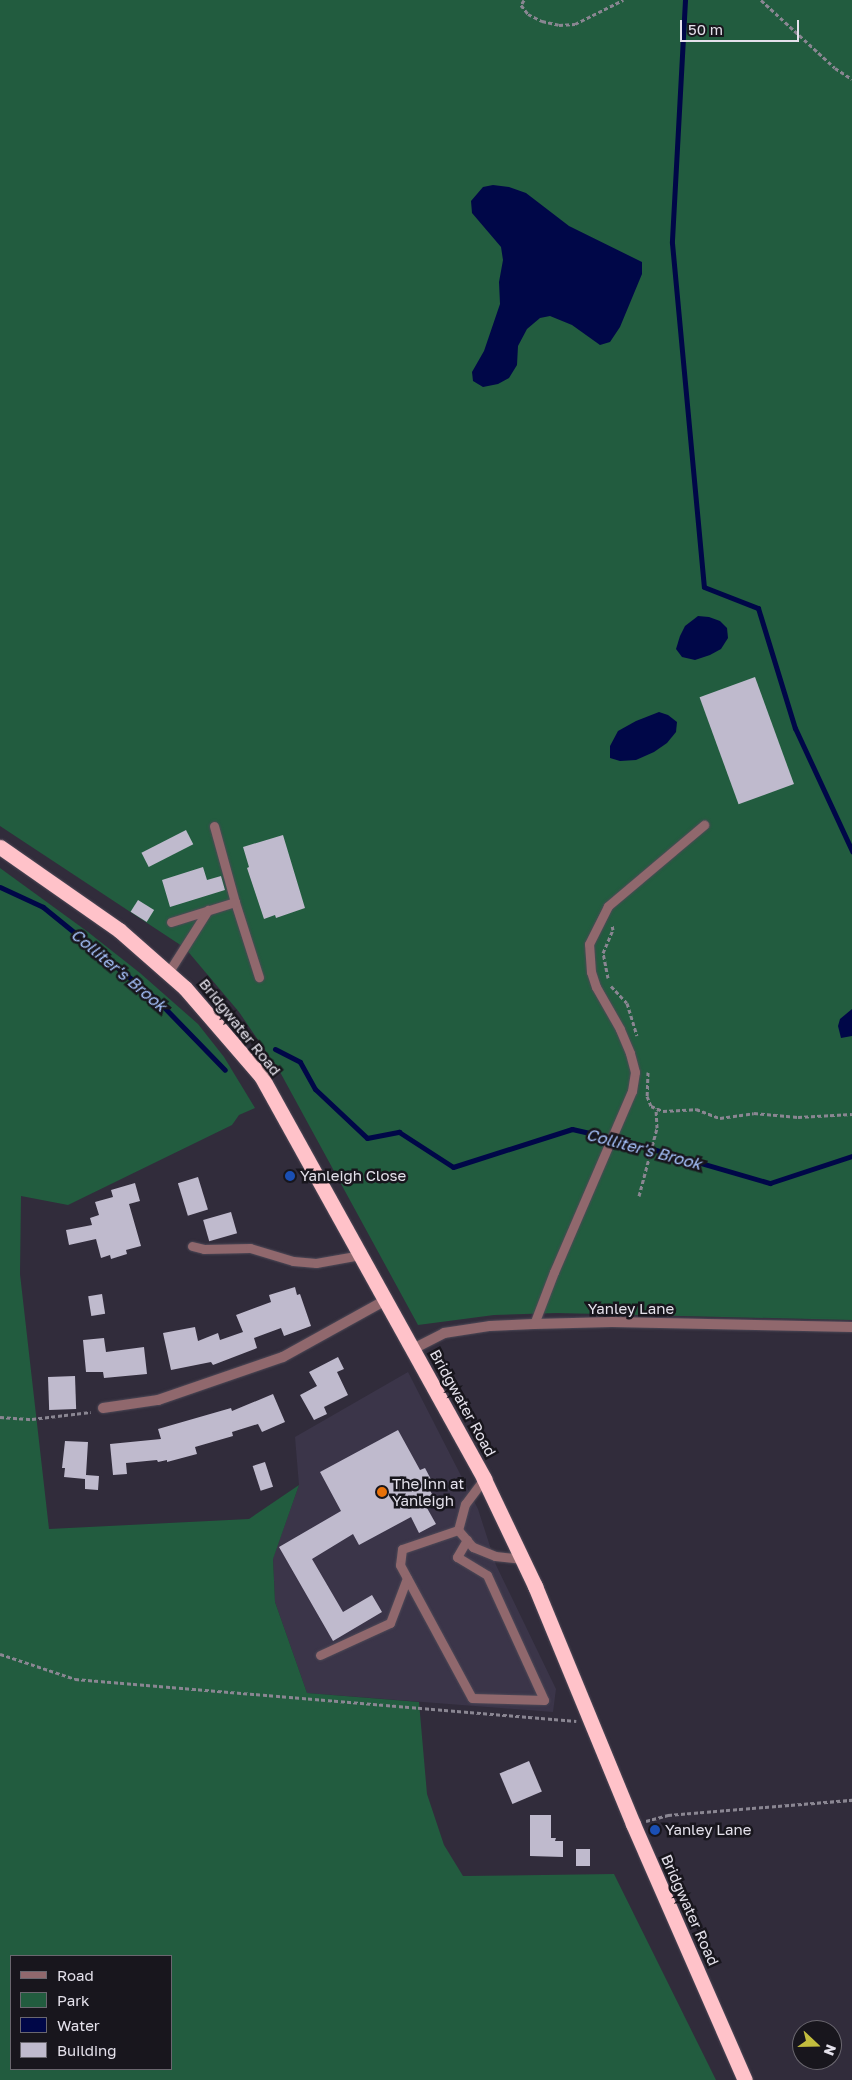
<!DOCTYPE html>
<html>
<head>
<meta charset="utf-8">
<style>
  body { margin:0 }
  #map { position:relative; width:852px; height:2080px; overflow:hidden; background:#312c3b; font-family:"Golos Text",sans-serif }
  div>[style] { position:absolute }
  .built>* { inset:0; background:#3b3549 }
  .green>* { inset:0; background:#225c3f }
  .water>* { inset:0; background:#000748 }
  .stream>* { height:5px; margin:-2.5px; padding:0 2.5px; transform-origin:2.5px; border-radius:2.5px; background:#000748 }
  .building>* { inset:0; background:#bfbacd; transform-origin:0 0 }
  .path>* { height:3px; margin-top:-1.5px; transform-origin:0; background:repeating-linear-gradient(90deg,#8a8692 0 4px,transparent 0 6.5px) }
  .roads { filter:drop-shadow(0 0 1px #4e4957) drop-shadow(0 0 1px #4e4957) }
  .lane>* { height:9px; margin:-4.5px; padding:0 4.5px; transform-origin:4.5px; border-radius:4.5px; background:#90686d }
  .street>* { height:10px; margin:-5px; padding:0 5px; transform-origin:5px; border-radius:5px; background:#90686d }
  .highway>* { height:15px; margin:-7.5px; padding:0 7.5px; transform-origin:7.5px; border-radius:7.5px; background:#ffc2c9 }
  .dots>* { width:14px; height:14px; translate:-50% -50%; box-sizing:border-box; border:2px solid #18161d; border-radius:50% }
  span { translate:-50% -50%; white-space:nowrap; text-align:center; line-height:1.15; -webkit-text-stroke:5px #18161d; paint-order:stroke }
  .street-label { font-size:15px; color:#e4e1eb }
  .poi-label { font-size:15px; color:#e4e1eb }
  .left { translate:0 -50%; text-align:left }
  .water-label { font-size:16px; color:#a7c3fd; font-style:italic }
  .legend { position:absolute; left:10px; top:1955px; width:162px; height:115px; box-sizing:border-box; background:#18161d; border:1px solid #6a676f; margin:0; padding:6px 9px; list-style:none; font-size:15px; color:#e4e1eb }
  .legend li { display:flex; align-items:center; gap:10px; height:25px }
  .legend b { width:25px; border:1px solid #6a676f }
  .north { position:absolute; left:792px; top:2020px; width:50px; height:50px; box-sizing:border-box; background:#18161d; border:1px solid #6a676f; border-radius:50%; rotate:111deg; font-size:14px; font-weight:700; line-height:20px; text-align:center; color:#e4e1eb }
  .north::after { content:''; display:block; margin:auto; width:18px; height:22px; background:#c3bd3e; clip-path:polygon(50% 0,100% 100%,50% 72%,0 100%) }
  .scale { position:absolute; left:680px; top:20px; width:119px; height:22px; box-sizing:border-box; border:2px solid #e4e1eb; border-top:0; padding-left:6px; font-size:15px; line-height:18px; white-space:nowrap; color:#e4e1eb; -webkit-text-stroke:4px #18161d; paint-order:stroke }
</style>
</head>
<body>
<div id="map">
  <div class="built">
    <i style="clip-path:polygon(408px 1372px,478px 1509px,496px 1565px,556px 1689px,553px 1712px,307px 1693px,275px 1602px,273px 1558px,299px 1485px,295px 1437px)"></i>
  </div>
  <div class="green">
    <i style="clip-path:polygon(0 0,852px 0,852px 1320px,557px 1313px,494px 1315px,418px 1325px,280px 1072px,239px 1012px,185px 948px,0 826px)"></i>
    <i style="clip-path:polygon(evenodd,0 868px,88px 932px,140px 973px,198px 1024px,224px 1057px,255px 1108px,239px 1115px,232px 1125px,68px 1205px,21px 1196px,20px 1274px,49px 1529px,249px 1519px,299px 1485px,273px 1559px,275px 1602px,307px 1693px,419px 1702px,427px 1794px,444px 1845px,463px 1876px,614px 1874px,716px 2080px,0 2080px,0 868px,11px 1956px,171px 1956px,171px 2069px,11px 2069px,11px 1956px)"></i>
  </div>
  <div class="water">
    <i style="clip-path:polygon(493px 185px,509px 187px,526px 193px,569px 226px,642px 262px,642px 274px,620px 327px,610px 342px,600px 345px,572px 325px,550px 316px,540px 318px,527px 329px,518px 346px,517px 365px,509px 378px,498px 384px,483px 387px,473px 381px,472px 372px,484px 351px,500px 304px,499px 282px,503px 260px,501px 247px,472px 213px,471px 201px,483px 187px)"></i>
    <i style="clip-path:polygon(698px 616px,709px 617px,720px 621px,727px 628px,728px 638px,721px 649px,710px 655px,695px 660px,682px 657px,676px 649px,680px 636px,685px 626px)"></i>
    <i style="clip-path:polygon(659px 712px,668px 715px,677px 722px,676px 732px,667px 743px,654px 752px,636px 760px,620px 761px,610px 758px,610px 746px,618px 731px,636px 721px)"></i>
    <i style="clip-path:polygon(852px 1009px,852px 1036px,841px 1038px,838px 1026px,840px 1019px)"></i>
  </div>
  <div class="stream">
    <i style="left:685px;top:0;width:243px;rotate:93.1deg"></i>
    <i style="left:672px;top:243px;width:345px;rotate:84.7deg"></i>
    <i style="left:704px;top:587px;width:58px;rotate:21.3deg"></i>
    <i style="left:758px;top:608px;width:126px;rotate:72.9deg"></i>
    <i style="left:795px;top:728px;width:136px;rotate:65.1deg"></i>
    <i style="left:0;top:887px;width:47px;rotate:24.9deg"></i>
    <i style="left:43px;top:907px;width:144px;rotate:39.1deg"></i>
    <i style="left:155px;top:998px;width:100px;rotate:45.8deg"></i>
    <i style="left:275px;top:1049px;width:28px;rotate:27deg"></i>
    <i style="left:300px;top:1062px;width:31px;rotate:61deg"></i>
    <i style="left:315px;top:1089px;width:71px;rotate:43.3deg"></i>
    <i style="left:367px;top:1138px;width:33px;rotate:-11deg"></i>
    <i style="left:399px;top:1132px;width:64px;rotate:32.9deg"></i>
    <i style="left:453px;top:1167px;width:125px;rotate:-17.7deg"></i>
    <i style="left:572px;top:1129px;width:54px;rotate:12.8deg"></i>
    <i style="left:625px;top:1141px;width:151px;rotate:16.2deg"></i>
    <i style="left:770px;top:1183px;width:86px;rotate:-18.2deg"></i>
  </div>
  <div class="building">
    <i style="left:755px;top:677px;width:114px;height:59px;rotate:70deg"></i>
    <i style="left:186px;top:830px;width:16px;height:50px;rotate:63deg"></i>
    <i style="clip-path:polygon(283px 835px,305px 908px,276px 918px,275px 915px,264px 919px,247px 868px,249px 867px,243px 847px)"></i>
    <i style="clip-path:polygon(203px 867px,207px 880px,221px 876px,225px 890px,170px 907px,162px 880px)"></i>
    <i style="left:138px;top:900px;width:19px;height:14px;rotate:32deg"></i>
    <i style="left:198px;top:1177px;width:34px;height:21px;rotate:73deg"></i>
    <i style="clip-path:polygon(135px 1183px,140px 1201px,129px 1204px,141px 1246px,126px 1250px,127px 1254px,111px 1259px,110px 1255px,101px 1258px,96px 1239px,69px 1245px,66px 1230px,92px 1225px,90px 1218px,99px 1215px,95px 1202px,113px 1197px,111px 1190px)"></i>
    <i style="left:231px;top:1212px;width:22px;height:29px;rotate:74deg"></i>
    <i style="clip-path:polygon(295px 1287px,297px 1295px,300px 1294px,311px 1326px,284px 1336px,281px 1328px,254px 1338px,257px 1348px,213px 1365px,211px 1362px,171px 1370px,163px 1333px,195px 1327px,198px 1341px,218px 1333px,220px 1340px,243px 1332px,236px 1315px,271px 1302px,269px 1295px)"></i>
    <i style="left:102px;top:1294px;width:20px;height:14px;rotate:81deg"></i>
    <i style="clip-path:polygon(104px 1338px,106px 1352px,144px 1347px,147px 1374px,104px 1378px,103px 1372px,86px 1372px,83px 1340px)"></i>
    <i style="clip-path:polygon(338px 1357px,344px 1369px,337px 1372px,348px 1395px,324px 1407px,327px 1414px,314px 1420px,300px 1395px,317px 1386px,309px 1372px)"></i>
    <i style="left:75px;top:1376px;width:33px;height:27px;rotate:88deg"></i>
    <i style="clip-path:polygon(273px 1394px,285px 1422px,262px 1432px,258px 1424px,232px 1432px,233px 1436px,195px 1447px,197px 1454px,167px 1462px,167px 1460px,158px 1462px,157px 1460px,126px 1463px,127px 1474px,113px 1475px,110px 1444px,161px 1439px,158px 1429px,231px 1408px,232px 1411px)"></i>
    <i style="clip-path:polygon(398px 1430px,420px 1470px,425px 1468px,435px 1487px,430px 1490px,436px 1503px,427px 1508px,436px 1524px,419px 1533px,411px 1517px,359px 1545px,353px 1534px,312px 1559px,343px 1612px,372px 1595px,382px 1612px,333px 1641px,279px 1547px,341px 1511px,320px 1472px)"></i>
    <i style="clip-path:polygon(65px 1441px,88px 1442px,86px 1475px,99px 1476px,98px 1490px,85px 1489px,85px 1479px,64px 1477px,65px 1468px,62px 1468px)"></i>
    <i style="left:265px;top:1462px;width:26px;height:13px;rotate:72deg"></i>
    <i style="left:529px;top:1761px;width:33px;height:32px;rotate:67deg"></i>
    <i style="clip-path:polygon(530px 1815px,551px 1815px,551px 1838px,556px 1838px,555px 1841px,563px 1841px,563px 1857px,530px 1856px)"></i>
    <i style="left:576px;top:1849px;width:14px;height:17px"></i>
  </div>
  <div class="path">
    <i style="left:524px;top:0;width:6px;rotate:121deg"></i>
    <i style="left:521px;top:5px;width:11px;rotate:52deg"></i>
    <i style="left:528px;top:14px;width:16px;rotate:27deg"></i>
    <i style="left:542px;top:21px;width:17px;rotate:13deg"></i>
    <i style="left:559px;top:25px;width:16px;rotate:-4deg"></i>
    <i style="left:575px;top:24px;width:54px;rotate:-26.6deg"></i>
    <i style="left:761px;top:0;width:100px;rotate:42.6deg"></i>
    <i style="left:835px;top:68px;width:20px;rotate:33deg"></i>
    <i style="left:608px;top:978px;width:25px;rotate:-101deg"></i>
    <i style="left:603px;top:953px;width:25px;rotate:-67deg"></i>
    <i style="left:613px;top:930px;width:5px;rotate:-101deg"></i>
    <i style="left:611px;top:986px;width:23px;rotate:47deg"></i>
    <i style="left:627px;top:1003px;width:34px;rotate:73deg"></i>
    <i style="left:648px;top:1072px;width:24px;rotate:92deg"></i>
    <i style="left:647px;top:1096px;width:11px;rotate:68deg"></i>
    <i style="left:651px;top:1106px;width:13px;rotate:23deg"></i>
    <i style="left:663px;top:1111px;width:33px;rotate:-3deg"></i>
    <i style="left:696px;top:1109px;width:26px;rotate:21deg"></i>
    <i style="left:720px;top:1118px;width:34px;rotate:-8deg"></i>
    <i style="left:754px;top:1113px;width:44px;rotate:5.2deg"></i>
    <i style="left:798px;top:1117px;width:54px;rotate:-3.2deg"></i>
    <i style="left:639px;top:1196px;width:70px;rotate:-75.2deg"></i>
    <i style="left:657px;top:1128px;width:20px;rotate:-93deg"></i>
    <i style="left:0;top:1417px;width:32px;rotate:4deg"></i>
    <i style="left:32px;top:1419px;width:59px;rotate:-6.8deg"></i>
    <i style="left:0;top:1654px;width:79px;rotate:18.4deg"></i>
    <i style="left:75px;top:1679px;width:503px;rotate:4.79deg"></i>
    <i style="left:646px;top:1821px;width:23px;rotate:-15deg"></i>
    <i style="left:668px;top:1815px;width:185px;rotate:-4.7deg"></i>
  </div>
  <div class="roads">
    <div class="lane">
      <i style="left:214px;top:826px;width:79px;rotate:74.6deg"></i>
      <i style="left:235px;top:902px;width:79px;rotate:72.3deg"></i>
      <i style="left:171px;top:922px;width:67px;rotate:-17.4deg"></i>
      <i style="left:168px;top:973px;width:75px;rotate:-57.6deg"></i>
      <i style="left:192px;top:1246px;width:12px;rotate:14deg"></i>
      <i style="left:204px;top:1249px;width:46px;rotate:-1.2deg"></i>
      <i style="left:250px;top:1248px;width:45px;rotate:16.8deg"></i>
      <i style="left:293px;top:1261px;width:23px;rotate:5deg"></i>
      <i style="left:316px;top:1263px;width:46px;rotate:-10.1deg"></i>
      <i style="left:534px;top:1324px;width:56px;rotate:-69deg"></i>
      <i style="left:554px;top:1272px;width:197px;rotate:-66.7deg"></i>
      <i style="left:632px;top:1091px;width:19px;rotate:-81deg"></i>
      <i style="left:635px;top:1072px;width:20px;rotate:-105deg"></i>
      <i style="left:630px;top:1053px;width:26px;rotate:-113deg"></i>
      <i style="left:620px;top:1029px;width:48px;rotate:-119.7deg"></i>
      <i style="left:596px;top:987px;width:16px;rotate:-108deg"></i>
      <i style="left:591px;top:972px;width:28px;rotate:-94deg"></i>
      <i style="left:589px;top:944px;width:42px;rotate:-63.4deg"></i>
      <i style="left:608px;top:906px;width:126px;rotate:-40.2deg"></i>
      <i style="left:484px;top:1479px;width:31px;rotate:127deg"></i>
      <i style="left:465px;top:1504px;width:27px;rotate:105deg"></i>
      <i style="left:458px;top:1530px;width:23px;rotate:49deg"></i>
      <i style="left:473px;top:1547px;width:24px;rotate:22deg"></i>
      <i style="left:495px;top:1556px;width:28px;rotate:6deg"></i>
      <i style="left:458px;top:1530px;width:59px;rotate:161.3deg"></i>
      <i style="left:402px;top:1549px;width:16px;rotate:97deg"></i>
      <i style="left:400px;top:1565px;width:151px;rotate:61.6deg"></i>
      <i style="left:472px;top:1698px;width:72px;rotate:1.6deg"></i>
      <i style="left:544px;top:1700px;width:137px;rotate:-114.5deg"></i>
      <i style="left:487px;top:1575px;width:35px;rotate:-149deg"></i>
      <i style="left:457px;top:1557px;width:20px;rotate:-60deg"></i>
      <i style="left:320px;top:1655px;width:77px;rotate:-24.6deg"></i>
      <i style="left:390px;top:1623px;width:48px;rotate:-69.3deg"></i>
    </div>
    <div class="street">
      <i style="left:413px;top:1349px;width:35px;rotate:-27deg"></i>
      <i style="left:444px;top:1333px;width:47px;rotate:-8.7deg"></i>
      <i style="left:490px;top:1326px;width:44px;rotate:-2.6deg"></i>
      <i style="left:534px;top:1324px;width:78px;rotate:-1.5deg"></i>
      <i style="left:612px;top:1322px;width:240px;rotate:1.2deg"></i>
      <i style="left:103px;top:1408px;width:56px;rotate:-8.3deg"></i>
      <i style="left:158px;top:1400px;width:132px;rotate:-19deg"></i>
      <i style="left:283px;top:1357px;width:118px;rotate:-29deg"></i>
    </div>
    <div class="highway">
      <i style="left:0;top:847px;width:145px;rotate:34.9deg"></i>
      <i style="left:119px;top:930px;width:88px;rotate:41.3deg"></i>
      <i style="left:185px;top:988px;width:116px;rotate:49.2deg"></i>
      <i style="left:261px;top:1076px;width:461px;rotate:61deg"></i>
      <i style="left:484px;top:1479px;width:119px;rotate:64.5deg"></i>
      <i style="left:535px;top:1586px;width:257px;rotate:67.6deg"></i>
      <i style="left:633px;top:1824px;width:279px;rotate:66.4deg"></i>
    </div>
  </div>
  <div class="dots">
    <i style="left:290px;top:1176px;background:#1a4fb4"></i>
    <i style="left:382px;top:1492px;background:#e8710a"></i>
    <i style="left:655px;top:1830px;background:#1a4fb4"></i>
  </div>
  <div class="street-label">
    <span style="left:240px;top:1027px;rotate:51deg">Bridgwater Road</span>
    <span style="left:631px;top:1309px">Yanley Lane</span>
    <span style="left:463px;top:1403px;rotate:61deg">Bridgwater Road</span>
    <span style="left:690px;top:1910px;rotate:66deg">Bridgwater Road</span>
  </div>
  <div class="poi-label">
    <span class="left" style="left:300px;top:1176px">Yanleigh Close</span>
    <span class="left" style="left:392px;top:1492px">The Inn at<br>Yanleigh</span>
    <span class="left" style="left:665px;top:1830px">Yanley Lane</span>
  </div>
  <div class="water-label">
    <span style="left:119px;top:970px;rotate:40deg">Colliter's Brook</span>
    <span style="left:644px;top:1149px;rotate:15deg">Colliter's Brook</span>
  </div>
  <ul class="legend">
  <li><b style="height:6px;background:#90686d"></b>Road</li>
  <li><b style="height:14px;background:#225c3f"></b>Park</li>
  <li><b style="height:14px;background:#000748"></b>Water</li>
  <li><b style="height:14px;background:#bfbacd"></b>Building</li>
  </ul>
  <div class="north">N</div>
  <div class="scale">50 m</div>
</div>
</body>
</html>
